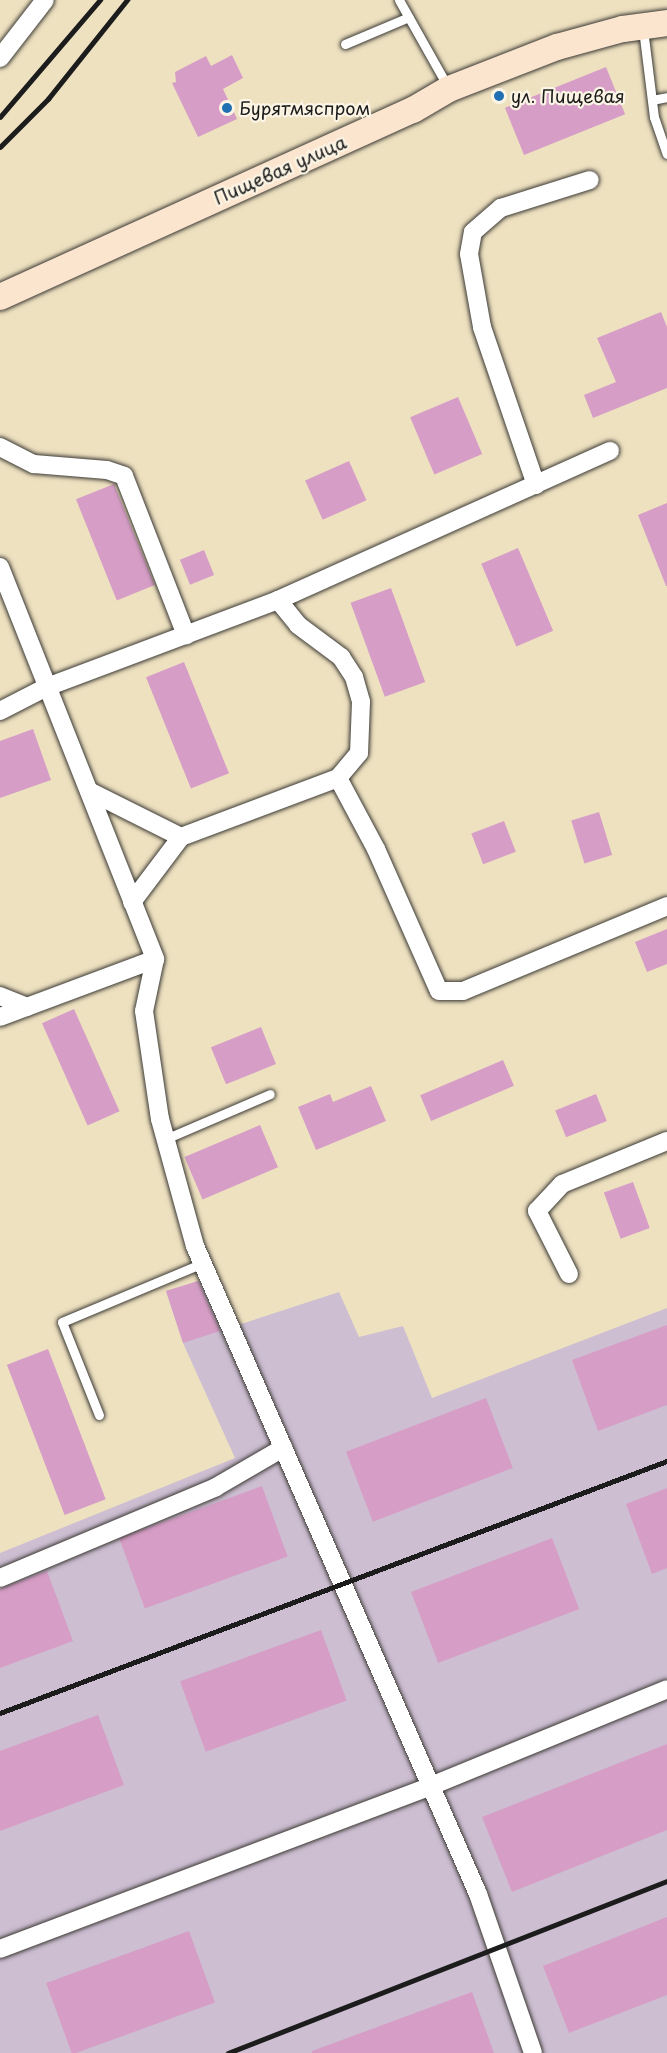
<!DOCTYPE html>
<html>
<head>
<meta charset="utf-8">
<style>
  body { margin:0 }
  #map { position:relative; width:667px; height:2053px; overflow:hidden; background:#eee1c0; font-family:"Playpen Sans",sans-serif }
  div>[style] { position:absolute }
  .industrial>* { inset:0; background:#cdbed2 }
  .building>* { inset:0; background:#d69ec6; transform-origin:0 0 }
  .roads { filter:drop-shadow(0 0 2px #3c3a35) drop-shadow(0 0 2px #3c3a35) }
  .service>* { height:9px; margin:-4.5px; padding:0 4.5px; transform-origin:4.5px; border-radius:4.5px; background:#fff }
  .minor>* { height:18px; margin:-9px; padding:0 9px; transform-origin:9px; border-radius:9px; background:#fff }
  .secondary>* { height:26px; margin:-13px; padding:0 13px; transform-origin:13px; border-radius:13px; background:#fbe5cf }
  .rail>* { height:4.5px; margin:-2.25px; padding:0 2.25px; transform-origin:2.25px; border-radius:2.25px; background:#1c1c1c }
  .dots>* { width:16px; height:16px; translate:-50% -50%; box-sizing:border-box; border:3px solid #fcf5e5; border-radius:50% }
  span { translate:-50% -50%; white-space:nowrap; text-align:center; line-height:1.15; -webkit-text-stroke:4.5px #fcf5e5; paint-order:stroke }
  .poi-label { font-size:18px; color:#1c1c1c }
  .left { translate:0 -50%; text-align:left }
  .street-label { font-size:18px; color:#1c1c1c }
</style>
</head>
<body>
<div id="map">
  <div class="industrial">
    <i style="clip-path:polygon(206px 1279px,223px 1330px,339px 1292px,359px 1337px,403px 1326px,432px 1398px,667px 1308px,667px 2053px,0 2053px,0 1553px,235px 1458px,183px 1343px,166px 1291px)"></i>
  </div>
  <div class="building">
    <i style="clip-path:polygon(232px 55px,243px 78px,223px 89px,237px 119px,198px 137px,172px 83px,176px 82px,175px 72px,206px 56px,211px 66px)"></i>
    <i style="left:606px;top:67px;width:51px;height:109px;rotate:68deg"></i>
    <i style="clip-path:polygon(661px 312px,667px 327px,667px 388px,593px 418px,584px 395px,616px 382px,597px 338px)"></i>
    <i style="left:458px;top:397px;width:62px;height:52px;rotate:67deg"></i>
    <i style="left:349px;top:461px;width:43px;height:48px;rotate:66deg"></i>
    <i style="left:114px;top:484px;width:109px;height:41px;rotate:68deg"></i>
    <i style="clip-path:polygon(667px 503px,667px 586px,666px 586px,638px 515px)"></i>
    <i style="left:518px;top:548px;width:90px;height:40px;rotate:67deg"></i>
    <i style="left:204px;top:550px;width:27px;height:26px;rotate:68deg"></i>
    <i style="left:391px;top:588px;width:100px;height:43px;rotate:70deg"></i>
    <i style="left:184px;top:662px;width:120px;height:41px;rotate:68deg"></i>
    <i style="clip-path:polygon(33px 729px,51px 780px,0 798px,0 741px)"></i>
    <i style="left:599px;top:812px;width:45px;height:29px;rotate:73deg"></i>
    <i style="left:504px;top:821px;width:33px;height:35px;rotate:69deg"></i>
    <i style="clip-path:polygon(667px 929px,667px 964px,647px 972px,635px 942px)"></i>
    <i style="left:74px;top:1009px;width:112px;height:35px;rotate:66deg"></i>
    <i style="left:261px;top:1027px;width:40px;height:54px;rotate:68deg"></i>
    <i style="left:503px;top:1060px;width:28px;height:90px;rotate:67deg"></i>
    <i style="clip-path:polygon(371px 1086px,386px 1121px,316px 1150px,298px 1107px,330px 1094px,333px 1102px)"></i>
    <i style="left:596px;top:1094px;width:29px;height:44px;rotate:68deg"></i>
    <i style="left:260px;top:1125px;width:46px;height:82px;rotate:67deg"></i>
    <i style="left:633px;top:1182px;width:49px;height:31px;rotate:70deg"></i>
    <i style="clip-path:polygon(198px 1281px,220px 1331px,183px 1343px,166px 1291px)"></i>
    <i style="clip-path:polygon(667px 1325px,667px 1405px,598px 1431px,572px 1360px)"></i>
    <i style="left:48px;top:1349px;width:161px;height:44px;rotate:69deg"></i>
    <i style="left:486px;top:1398px;width:75px;height:150px;rotate:69deg"></i>
    <i style="left:262px;top:1486px;width:75px;height:152px;rotate:70deg"></i>
    <i style="clip-path:polygon(667px 1488px,667px 1568px,652px 1574px,626px 1504px)"></i>
    <i style="left:552px;top:1538px;width:76px;height:151px;rotate:69deg"></i>
    <i style="clip-path:polygon(47px 1571px,73px 1641px,0 1668px,0 1589px)"></i>
    <i style="left:321px;top:1630px;width:75px;height:150px;rotate:70deg"></i>
    <i style="clip-path:polygon(98px 1715px,124px 1785px,0 1831px,0 1751px)"></i>
    <i style="clip-path:polygon(667px 1744px,667px 1830px,512px 1892px,482px 1817px)"></i>
    <i style="clip-path:polygon(667px 1917px,667px 1995px,569px 2033px,543px 1966px)"></i>
    <i style="left:189px;top:1931px;width:76px;height:152px;rotate:70deg"></i>
    <i style="clip-path:polygon(472px 1992px,494px 2053px,312px 2053px,312px 2051px)"></i>
  </div>
  <div class="roads">
    <div class="service">
      <i style="left:399px;top:0;width:100px;rotate:60.6deg"></i>
      <i style="left:643px;top:29px;width:89px;rotate:82.9deg"></i>
      <i style="left:654px;top:117px;width:39px;rotate:71deg"></i>
      <i style="left:345px;top:44px;width:69px;rotate:-22.9deg"></i>
      <i style="left:652px;top:100px;width:15px;rotate:-11deg"></i>
      <i style="left:165px;top:1139px;width:114px;rotate:-23.2deg"></i>
      <i style="left:99px;top:1415px;width:100px;rotate:-111.7deg"></i>
      <i style="left:62px;top:1322px;width:153px;rotate:-22.7deg"></i>
    </div>
    <div class="minor">
      <i style="left:0;top:58px;width:73px;rotate:-52.2deg"></i>
      <i style="left:0;top:447px;width:38px;rotate:27deg"></i>
      <i style="left:34px;top:464px;width:73px;rotate:4.7deg"></i>
      <i style="left:107px;top:470px;width:18px;rotate:19deg"></i>
      <i style="left:124px;top:476px;width:171px;rotate:68.7deg"></i>
      <i style="left:536px;top:485px;width:167px;rotate:-108.9deg"></i>
      <i style="left:482px;top:327px;width:74px;rotate:-100.1deg"></i>
      <i style="left:469px;top:254px;width:22px;rotate:-80deg"></i>
      <i style="left:473px;top:232px;width:37px;rotate:-41deg"></i>
      <i style="left:501px;top:208px;width:93px;rotate:-17.5deg"></i>
      <i style="left:0;top:567px;width:422px;rotate:68.4deg"></i>
      <i style="left:155px;top:959px;width:53px;rotate:101.9deg"></i>
      <i style="left:144px;top:1011px;width:109px;rotate:81.6deg"></i>
      <i style="left:160px;top:1119px;width:132px;rotate:74.6deg"></i>
      <i style="left:195px;top:1246px;width:707px;rotate:66.41deg"></i>
      <i style="left:478px;top:1894px;width:168px;rotate:70.9deg"></i>
      <i style="left:278px;top:600px;width:32px;rotate:51deg"></i>
      <i style="left:298px;top:625px;width:54px;rotate:36.7deg"></i>
      <i style="left:341px;top:657px;width:24px;rotate:57deg"></i>
      <i style="left:354px;top:677px;width:26px;rotate:74deg"></i>
      <i style="left:361px;top:702px;width:51px;rotate:92.2deg"></i>
      <i style="left:359px;top:753px;width:33px;rotate:130deg"></i>
      <i style="left:338px;top:778px;width:81px;rotate:61.8deg"></i>
      <i style="left:376px;top:849px;width:155px;rotate:66.1deg"></i>
      <i style="left:439px;top:991px;width:24px"></i>
      <i style="left:463px;top:991px;width:221px;rotate:-22.6deg"></i>
      <i style="left:0;top:711px;width:53px;rotate:-27.1deg"></i>
      <i style="left:47px;top:687px;width:247px;rotate:-20.6deg"></i>
      <i style="left:278px;top:600px;width:364px;rotate:-24.2deg"></i>
      <i style="left:89px;top:791px;width:103px;rotate:26.6deg"></i>
      <i style="left:132px;top:902px;width:81px;rotate:-53deg"></i>
      <i style="left:181px;top:837px;width:168px;rotate:-20.6deg"></i>
      <i style="left:0;top:996px;width:29px;rotate:22deg"></i>
      <i style="left:0;top:1017px;width:165px;rotate:-20.5deg"></i>
      <i style="left:569px;top:1274px;width:71px;rotate:-116.9deg"></i>
      <i style="left:537px;top:1211px;width:37px;rotate:-47deg"></i>
      <i style="left:562px;top:1184px;width:113px;rotate:-22.3deg"></i>
      <i style="left:0;top:1578px;width:234px;rotate:-22.8deg"></i>
      <i style="left:216px;top:1487px;width:78px;rotate:-30.2deg"></i>
      <i style="left:0;top:1949px;width:461px;rotate:-20.7deg"></i>
      <i style="left:431px;top:1786px;width:255px;rotate:-22.3deg"></i>
    </div>
    <div class="secondary">
      <i style="left:0;top:297px;width:453px;rotate:-24.4deg"></i>
      <i style="left:413px;top:110px;width:42px;rotate:-30.3deg"></i>
      <i style="left:449px;top:89px;width:116px;rotate:-21.3deg"></i>
      <i style="left:557px;top:47px;width:68px;rotate:-15.3deg"></i>
      <i style="left:623px;top:29px;width:44px;rotate:-7.8deg"></i>
    </div>
  </div>
  <div class="rail">
    <i style="left:0;top:117px;width:154px;rotate:-49.5deg"></i>
    <i style="left:0;top:147px;width:68px;rotate:-45deg"></i>
    <i style="left:48px;top:99px;width:127px;rotate:-51.4deg"></i>
    <i style="left:0;top:1713px;width:713px;rotate:-20.7deg"></i>
    <i style="left:228px;top:2053px;width:471px;rotate:-21.4deg"></i>
  </div>
  <div class="dots">
    <i style="left:499px;top:96px;background:#1f6fb2"></i>
    <i style="left:227px;top:108px;background:#1f6fb2"></i>
  </div>
  <div class="poi-label">
    <span class="left" style="left:511px;top:96px">ул. Пищевая</span>
    <span class="left" style="left:239px;top:108px">Бурятмяспром</span>
  </div>
  <div class="street-label">
    <span style="left:280px;top:170px;rotate:-24deg">Пищевая улица</span>
  </div>
</div>
</body>
</html>
